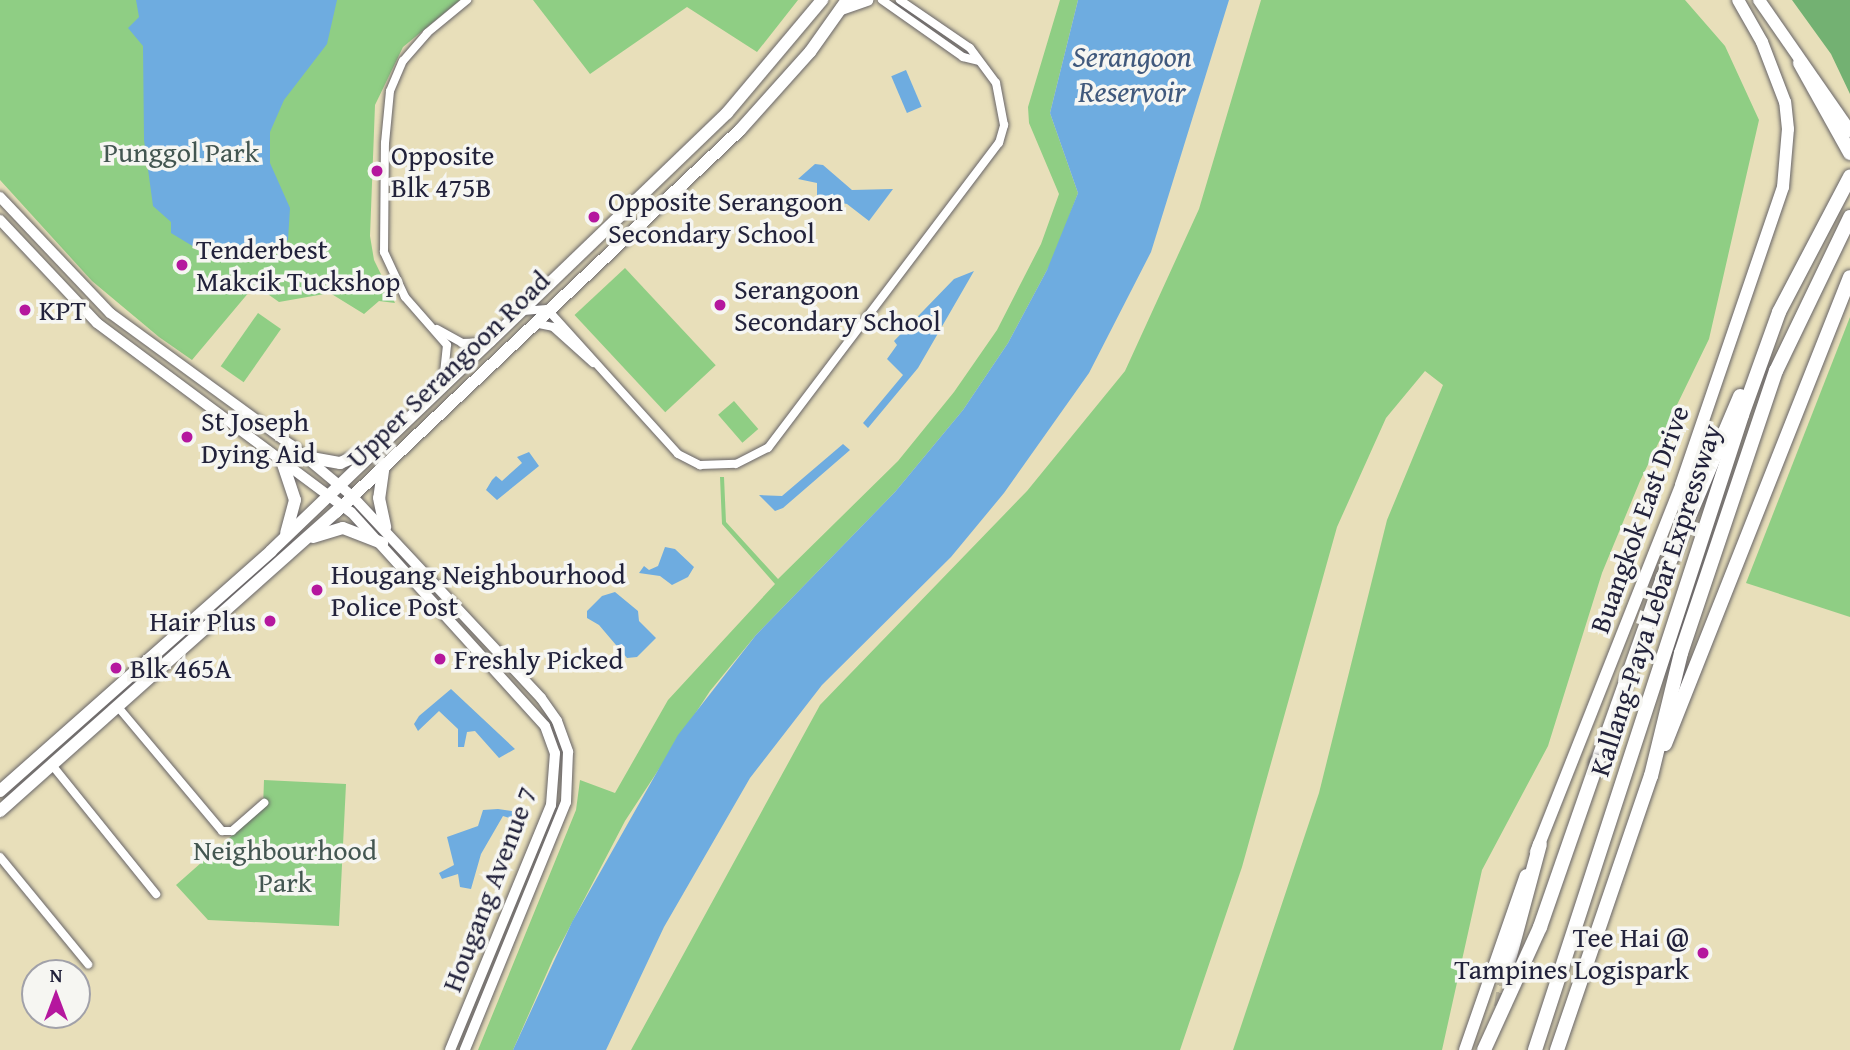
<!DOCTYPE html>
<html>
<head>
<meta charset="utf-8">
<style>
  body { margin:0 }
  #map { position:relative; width:1850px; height:1050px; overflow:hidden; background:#e8dfba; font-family:"Gentium Book Plus",serif }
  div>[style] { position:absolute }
  .green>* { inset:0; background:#8fce84; transform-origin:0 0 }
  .forest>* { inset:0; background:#73b172 }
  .water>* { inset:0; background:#6eace0; transform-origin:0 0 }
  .motorway-tunnel>* { height:14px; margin-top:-7px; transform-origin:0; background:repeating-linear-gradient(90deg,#c0b9a1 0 14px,transparent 0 21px) }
  .roads { filter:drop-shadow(0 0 2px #676467) drop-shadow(0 0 2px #676467) }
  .minor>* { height:8px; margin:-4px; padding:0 4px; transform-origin:4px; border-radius:4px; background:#fff }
  .secondary>* { height:10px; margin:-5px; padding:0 5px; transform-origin:5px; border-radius:5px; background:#fff }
  .primary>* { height:12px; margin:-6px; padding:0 6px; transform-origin:6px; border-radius:6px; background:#fff }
  .motorway>* { height:14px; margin:-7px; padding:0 7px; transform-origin:7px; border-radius:7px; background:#fff }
  .bridges { filter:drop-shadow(0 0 2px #676467) drop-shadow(0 0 2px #676467) }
  .motorway-bridge>* { height:14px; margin:-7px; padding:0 7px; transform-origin:7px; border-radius:7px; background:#fff }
  .dots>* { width:19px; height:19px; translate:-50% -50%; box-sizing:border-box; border:4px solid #f6f6f2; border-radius:50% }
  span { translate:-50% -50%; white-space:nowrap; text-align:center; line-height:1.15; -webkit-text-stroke:7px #f6f6f2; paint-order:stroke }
  .park-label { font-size:28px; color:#435651 }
  .poi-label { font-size:28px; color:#22223b }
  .left { translate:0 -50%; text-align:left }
  .right { translate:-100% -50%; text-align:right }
  .street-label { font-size:28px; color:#22223b }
  .water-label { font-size:30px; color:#40597d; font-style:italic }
  .north { position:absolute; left:21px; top:959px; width:70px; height:70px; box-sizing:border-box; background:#f6f6f2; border:2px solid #a1a1a9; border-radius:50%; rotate:0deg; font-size:19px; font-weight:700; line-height:28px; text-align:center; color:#22223b }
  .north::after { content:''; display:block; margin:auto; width:24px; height:32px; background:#b5179e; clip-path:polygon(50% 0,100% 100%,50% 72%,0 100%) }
</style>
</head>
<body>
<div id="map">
  <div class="green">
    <i style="clip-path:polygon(0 0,460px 0,403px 47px,375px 105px,370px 236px,374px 260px,395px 303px,379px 301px,364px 314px,330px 293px,279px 302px,255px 285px,192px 360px,159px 337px,92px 281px,0 180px)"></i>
    <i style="clip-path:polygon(533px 0,798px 0,757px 52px,687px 7px,590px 74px)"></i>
    <i style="clip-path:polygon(1060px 0,1078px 0,1050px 113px,1078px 193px,1054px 257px,1008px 343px,963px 410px,895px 492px,756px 635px,710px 691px,625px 821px,553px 959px,513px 1050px,478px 1050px,576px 810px,580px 780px,615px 793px,668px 700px,775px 584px,722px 524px,720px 477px,724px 477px,726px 522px,778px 579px,898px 461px,954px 392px,997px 330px,1041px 244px,1059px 194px,1029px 123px,1028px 107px)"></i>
    <i style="clip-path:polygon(1261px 0,1685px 0,1725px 46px,1759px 120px,1709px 339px,1640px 481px,1602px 573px,1548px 746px,1482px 870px,1442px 1050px,1233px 1050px,1319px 793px,1387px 520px,1443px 385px,1425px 371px,1386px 418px,1337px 527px,1242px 867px,1180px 1050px,631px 1050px,820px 705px,1027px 491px,1125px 371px,1199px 209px)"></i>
    <i style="left:625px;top:268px;width:133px;height:69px;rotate:47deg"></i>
    <i style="left:258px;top:313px;width:28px;height:65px;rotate:35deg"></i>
    <i style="clip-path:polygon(1850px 317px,1850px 617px,1746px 583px)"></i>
    <i style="left:734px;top:401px;width:37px;height:21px;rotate:49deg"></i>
    <i style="clip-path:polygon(264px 780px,346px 784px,339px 926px,208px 920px,176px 885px,263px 808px)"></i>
  </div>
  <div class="forest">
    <i style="clip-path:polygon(1792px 0,1850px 0,1850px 94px,1831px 54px)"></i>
  </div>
  <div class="water">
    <i style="clip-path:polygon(136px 0,337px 0,327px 44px,284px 100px,270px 132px,270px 163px,290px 208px,288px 240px,265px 256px,209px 256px,171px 233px,171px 222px,153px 206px,144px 140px,143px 46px,128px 28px,139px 17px)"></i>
    <i style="clip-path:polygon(1078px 0,1229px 0,1151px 252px,1089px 373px,1004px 493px,951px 557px,822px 685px,750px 778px,664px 927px,606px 1050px,513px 1050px,572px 922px,678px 735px,756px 635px,895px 492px,963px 410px,1008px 343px,1047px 270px,1078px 193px,1050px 113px)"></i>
    <i style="left:906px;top:70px;width:40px;height:16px;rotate:67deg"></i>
    <i style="clip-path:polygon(815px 164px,823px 165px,852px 190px,893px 189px,869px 221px,847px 204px,817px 198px,817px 183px,798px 179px)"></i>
    <i style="clip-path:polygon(974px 271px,918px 368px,868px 428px,863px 423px,903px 375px,887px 359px,897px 345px,894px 341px,954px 279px)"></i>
    <i style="clip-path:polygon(843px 444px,850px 450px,783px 508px,775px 511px,759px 495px,782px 496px)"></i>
    <i style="clip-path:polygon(529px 452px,539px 466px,497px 500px,486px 490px,492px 480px,496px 476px,502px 481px,522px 463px,517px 457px)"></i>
    <i style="clip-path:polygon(665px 547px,675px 549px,694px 567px,688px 577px,672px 585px,660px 576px,639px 573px,644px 566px,649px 570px,658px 566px)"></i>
    <i style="clip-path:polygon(615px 592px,638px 611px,639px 621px,656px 638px,637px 657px,627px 658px,599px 625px,587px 618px,587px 611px,602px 596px)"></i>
    <i style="clip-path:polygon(451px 689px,515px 749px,499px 758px,475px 731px,467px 732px,464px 747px,458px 747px,458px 729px,439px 711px,418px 731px,414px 724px,419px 716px)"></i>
    <i style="clip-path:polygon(498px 809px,512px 811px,512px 819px,503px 816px,481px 854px,471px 889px,460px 887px,458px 874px,442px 879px,439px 873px,454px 865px,447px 837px,478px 826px,483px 810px)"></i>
  </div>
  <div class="motorway-tunnel">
    <i style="left:1501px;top:1007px;width:40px;rotate:-81.5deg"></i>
  </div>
  <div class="roads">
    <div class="minor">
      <i style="left:882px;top:0;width:99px;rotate:35.1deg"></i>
      <i style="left:963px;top:57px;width:16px;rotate:14deg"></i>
      <i style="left:523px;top:311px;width:24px;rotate:-5deg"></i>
      <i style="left:547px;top:309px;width:195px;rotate:47.9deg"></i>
      <i style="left:678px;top:454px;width:25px;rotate:27deg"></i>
      <i style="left:700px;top:465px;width:36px;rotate:-2deg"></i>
      <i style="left:736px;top:464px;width:36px;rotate:-27deg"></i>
      <i style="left:768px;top:448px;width:383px;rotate:-52.9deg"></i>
      <i style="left:999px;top:143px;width:19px;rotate:-74deg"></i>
      <i style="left:1004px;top:125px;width:43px;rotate:-100.8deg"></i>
      <i style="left:996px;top:83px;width:44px;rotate:-126.6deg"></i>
      <i style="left:970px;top:48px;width:85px;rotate:-145.6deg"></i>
      <i style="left:534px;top:323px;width:19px;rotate:12deg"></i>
      <i style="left:553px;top:327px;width:54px;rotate:42deg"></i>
      <i style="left:437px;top:329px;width:29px;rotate:29deg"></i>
      <i style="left:462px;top:343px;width:24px;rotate:-2deg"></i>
      <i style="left:443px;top:383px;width:38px;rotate:-84deg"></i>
      <i style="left:447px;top:345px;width:64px;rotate:-131.2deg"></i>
      <i style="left:405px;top:297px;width:50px;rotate:-115deg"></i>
      <i style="left:384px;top:252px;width:109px;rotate:-89.5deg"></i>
      <i style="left:385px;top:143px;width:52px;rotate:-84.5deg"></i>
      <i style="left:390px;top:91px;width:33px;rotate:-67deg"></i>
      <i style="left:403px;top:61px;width:37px;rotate:-49deg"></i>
      <i style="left:427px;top:33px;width:52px;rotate:-39.5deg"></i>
      <i style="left:118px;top:707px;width:162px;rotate:50deg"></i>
      <i style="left:222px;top:831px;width:10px"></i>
      <i style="left:232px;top:831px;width:43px;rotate:-41.2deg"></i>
      <i style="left:52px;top:765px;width:166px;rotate:51.1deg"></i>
      <i style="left:0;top:857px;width:139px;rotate:50.6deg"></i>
    </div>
    <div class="secondary">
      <i style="left:0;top:197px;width:160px;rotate:46.5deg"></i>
      <i style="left:110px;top:313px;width:224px;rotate:36.1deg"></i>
      <i style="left:291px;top:445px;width:80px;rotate:39.9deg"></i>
      <i style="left:352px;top:496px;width:277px;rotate:46.9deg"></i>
      <i style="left:541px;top:698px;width:28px;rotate:55deg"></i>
      <i style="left:557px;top:721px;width:33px;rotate:70deg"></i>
      <i style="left:568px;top:752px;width:50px;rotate:92.3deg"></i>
      <i style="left:566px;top:802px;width:268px;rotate:112.2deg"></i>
      <i style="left:0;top:220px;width:141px;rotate:46.7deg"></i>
      <i style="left:97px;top:323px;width:317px;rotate:36.7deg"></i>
      <i style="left:351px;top:512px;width:289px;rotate:47.8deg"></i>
      <i style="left:545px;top:726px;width:29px;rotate:70deg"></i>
      <i style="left:555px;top:753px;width:52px;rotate:94.4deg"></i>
      <i style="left:551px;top:805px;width:265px;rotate:112.4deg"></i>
    </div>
    <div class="primary">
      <i style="left:1759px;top:0;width:160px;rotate:55.2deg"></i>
      <i style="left:841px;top:9px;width:28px;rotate:-19deg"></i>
      <i style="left:306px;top:457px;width:35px;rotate:10deg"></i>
      <i style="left:340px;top:463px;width:26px;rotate:-23deg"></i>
      <i style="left:282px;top:461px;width:41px;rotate:71.6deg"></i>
      <i style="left:295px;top:500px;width:34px;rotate:105deg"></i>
      <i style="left:384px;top:464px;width:34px;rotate:98deg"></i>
      <i style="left:379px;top:498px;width:30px;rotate:78deg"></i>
      <i style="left:313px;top:537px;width:31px;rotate:-17deg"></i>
      <i style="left:343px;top:528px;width:42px;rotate:21deg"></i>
      <i style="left:0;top:791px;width:362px;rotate:-41.5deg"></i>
      <i style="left:271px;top:551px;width:303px;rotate:-43.8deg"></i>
      <i style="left:490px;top:341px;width:329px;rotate:-43.9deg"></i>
      <i style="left:727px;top:113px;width:148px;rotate:-49.9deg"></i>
      <i style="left:0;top:811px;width:450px;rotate:-41.7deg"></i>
      <i style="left:336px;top:512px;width:556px;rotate:-43.4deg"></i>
      <i style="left:740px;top:130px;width:105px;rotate:-48.1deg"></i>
      <i style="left:810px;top:52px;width:64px;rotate:-54.6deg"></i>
      <i style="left:1536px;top:852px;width:395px;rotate:-68.4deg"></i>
      <i style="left:1681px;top:485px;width:315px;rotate:-71.1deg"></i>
      <i style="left:1783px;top:187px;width:58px;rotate:-85.1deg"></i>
      <i style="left:1788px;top:129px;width:27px;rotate:-96deg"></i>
      <i style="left:1785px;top:102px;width:64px;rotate:-111deg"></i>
      <i style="left:1762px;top:42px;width:48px;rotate:-119.7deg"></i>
      <i style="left:1465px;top:1050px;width:185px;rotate:-70.8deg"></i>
    </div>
    <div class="motorway">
      <i style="left:1800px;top:63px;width:103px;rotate:60.9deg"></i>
      <i style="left:1665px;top:744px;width:502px;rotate:-68.39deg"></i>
      <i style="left:1597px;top:763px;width:194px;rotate:-70.4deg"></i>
      <i style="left:1662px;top:580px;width:200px;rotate:-67deg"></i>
      <i style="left:1507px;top:967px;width:127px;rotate:-75deg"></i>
      <i style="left:1535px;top:1050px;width:668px;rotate:-71.94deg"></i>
      <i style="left:1742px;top:415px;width:109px;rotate:-70.2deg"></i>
      <i style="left:1779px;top:312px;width:153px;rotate:-62.3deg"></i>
      <i style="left:1557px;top:1050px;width:290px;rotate:-71.1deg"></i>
      <i style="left:1651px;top:776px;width:127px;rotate:-76.3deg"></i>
      <i style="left:1681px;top:653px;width:298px;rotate:-71.4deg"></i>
      <i style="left:1776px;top:371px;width:171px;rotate:-64.3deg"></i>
    </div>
  </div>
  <div class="bridges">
    <div class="motorway-bridge">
      <i style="left:1484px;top:1050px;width:135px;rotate:-65.5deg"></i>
      <i style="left:1540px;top:927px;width:174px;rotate:-70.8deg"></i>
    </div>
  </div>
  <div class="dots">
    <i style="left:377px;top:171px;background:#b5179e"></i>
    <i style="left:594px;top:217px;background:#b5179e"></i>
    <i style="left:182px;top:265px;background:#b5179e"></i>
    <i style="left:720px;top:305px;background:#b5179e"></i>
    <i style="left:25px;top:310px;background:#b5179e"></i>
    <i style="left:187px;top:437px;background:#b5179e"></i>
    <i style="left:317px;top:590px;background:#b5179e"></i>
    <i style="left:270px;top:621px;background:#b5179e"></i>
    <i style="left:440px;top:659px;background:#b5179e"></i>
    <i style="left:116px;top:668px;background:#b5179e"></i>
    <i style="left:1703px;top:953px;background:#b5179e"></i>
  </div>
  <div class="park-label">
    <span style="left:181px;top:152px">Punggol Park</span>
    <span style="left:285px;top:866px">Neighbourhood<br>Park</span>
  </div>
  <div class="poi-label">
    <span class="left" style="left:391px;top:171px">Opposite<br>Blk 475B</span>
    <span class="left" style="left:608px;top:217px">Opposite Serangoon<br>Secondary School</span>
    <span class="left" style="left:196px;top:265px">Tenderbest<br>Makcik Tuckshop</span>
    <span class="left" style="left:734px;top:305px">Serangoon<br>Secondary School</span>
    <span class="left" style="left:39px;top:310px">KPT</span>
    <span class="left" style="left:201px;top:437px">St Joseph<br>Dying Aid</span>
    <span class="left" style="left:331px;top:590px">Hougang Neighbourhood<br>Police Post</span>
    <span class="right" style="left:256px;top:621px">Hair Plus</span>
    <span class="left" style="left:454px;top:659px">Freshly Picked</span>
    <span class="left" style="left:130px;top:668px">Blk 465A</span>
    <span class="right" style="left:1689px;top:953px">Tee Hai @<br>Tampines Logispark</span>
  </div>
  <div class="street-label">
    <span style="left:448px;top:369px;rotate:-44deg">Upper Serangoon Road</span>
    <span style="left:1639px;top:519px;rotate:-70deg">Buangkok East Drive</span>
    <span style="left:1655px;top:600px;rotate:-72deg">Kallang-Paya Lebar Expressway</span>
    <span style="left:489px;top:889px;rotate:-69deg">Hougang Avenue 7</span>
  </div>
  <div class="water-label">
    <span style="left:1132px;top:73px">Serangoon<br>Reservoir</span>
  </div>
  <div class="north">N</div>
</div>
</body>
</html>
